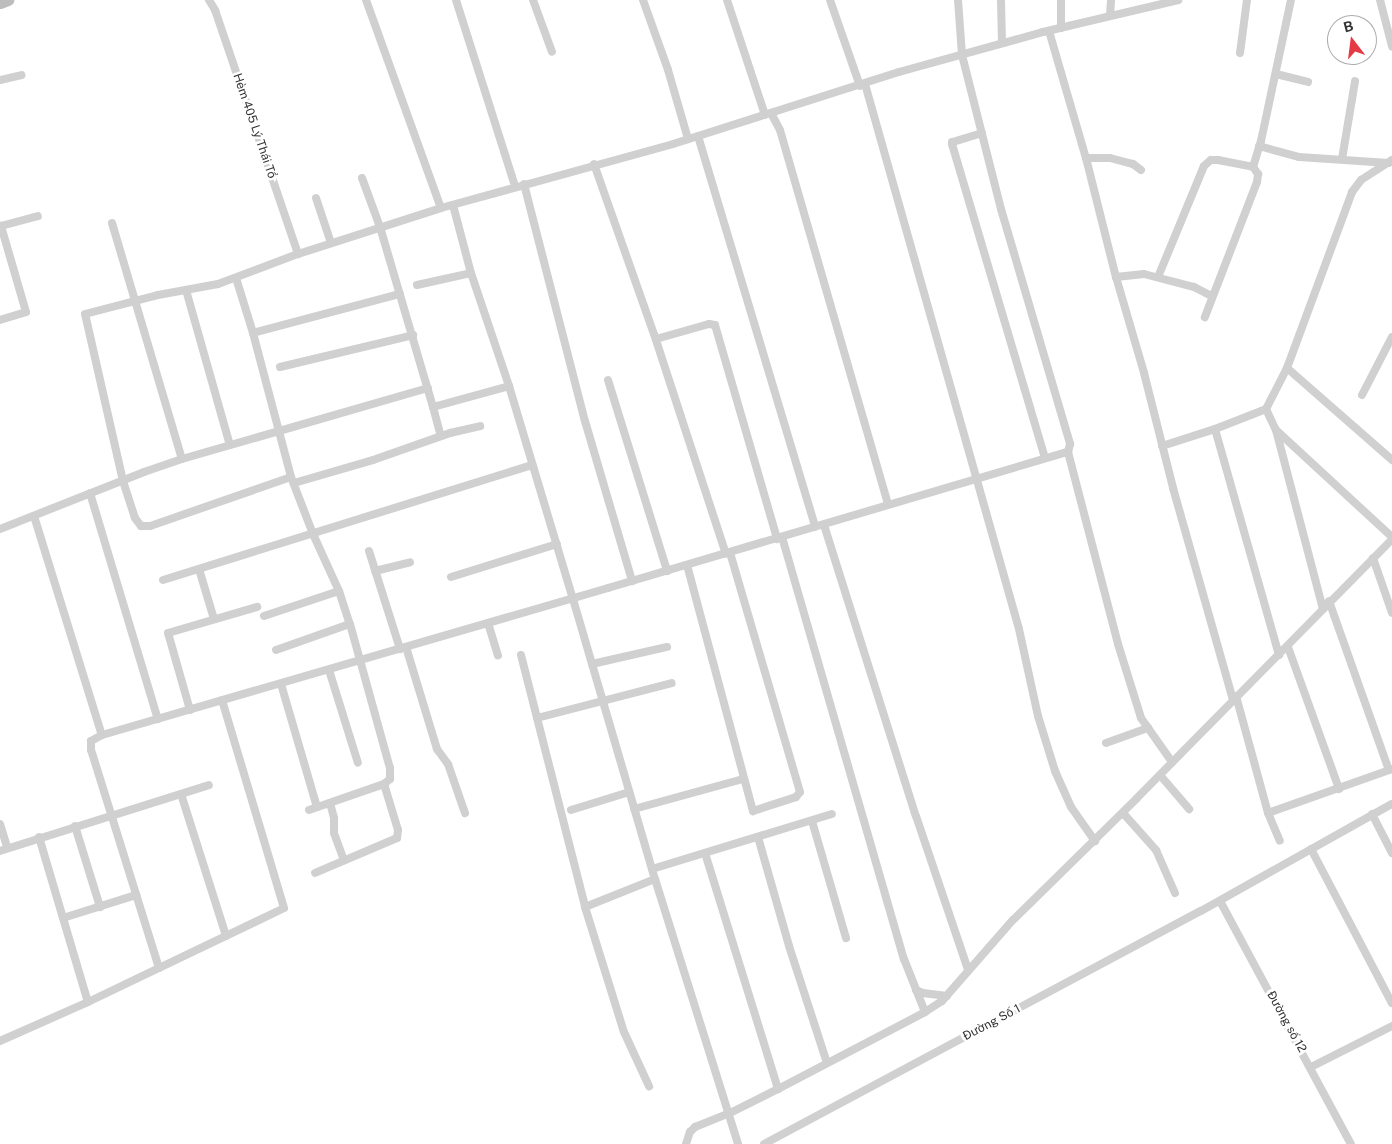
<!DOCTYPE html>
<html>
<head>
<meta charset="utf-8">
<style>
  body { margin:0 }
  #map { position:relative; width:1392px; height:1144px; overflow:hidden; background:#fff; font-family:"Public Sans",sans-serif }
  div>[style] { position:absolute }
  .street>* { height:8px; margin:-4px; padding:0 4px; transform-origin:4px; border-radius:4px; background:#d0d0d0 }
  .secondary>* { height:11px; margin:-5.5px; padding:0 5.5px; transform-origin:5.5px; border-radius:5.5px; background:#bdbdbd }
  span { translate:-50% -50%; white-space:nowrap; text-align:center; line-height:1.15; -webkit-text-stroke:5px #fff; paint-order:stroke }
  .street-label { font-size:12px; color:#333 }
  .north { position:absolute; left:1327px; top:15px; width:50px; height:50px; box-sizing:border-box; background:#fff; border:1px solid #adadad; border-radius:50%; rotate:345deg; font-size:14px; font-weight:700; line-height:20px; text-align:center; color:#333 }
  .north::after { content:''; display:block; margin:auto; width:18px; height:22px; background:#e63946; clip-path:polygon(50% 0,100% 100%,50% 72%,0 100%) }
</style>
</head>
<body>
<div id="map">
  <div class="street">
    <i style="left:209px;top:0;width:12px;rotate:59deg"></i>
    <i style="left:215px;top:10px;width:258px;rotate:71.2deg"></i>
    <i style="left:366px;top:0;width:221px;rotate:70.2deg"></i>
    <i style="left:456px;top:0;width:195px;rotate:72.4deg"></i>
    <i style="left:533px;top:0;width:55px;rotate:69.9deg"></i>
    <i style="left:643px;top:0;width:74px;rotate:70.3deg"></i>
    <i style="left:668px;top:70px;width:72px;rotate:73.8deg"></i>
    <i style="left:727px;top:0;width:121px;rotate:71.7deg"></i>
    <i style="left:830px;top:0;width:91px;rotate:70.8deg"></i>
    <i style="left:958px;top:0;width:55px;rotate:85.8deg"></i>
    <i style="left:962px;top:55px;width:159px;rotate:75.8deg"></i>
    <i style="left:1001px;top:209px;width:245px;rotate:73.6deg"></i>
    <i style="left:1070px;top:444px;width:8px;rotate:104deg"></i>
    <i style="left:1068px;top:452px;width:198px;rotate:75.4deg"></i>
    <i style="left:1118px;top:644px;width:77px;rotate:72.7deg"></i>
    <i style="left:1141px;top:718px;width:54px;rotate:54.8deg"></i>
    <i style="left:1001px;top:0;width:43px;rotate:88.7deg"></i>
    <i style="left:1380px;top:0;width:48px;rotate:75.4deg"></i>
    <i style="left:1110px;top:15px;width:15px;rotate:-86deg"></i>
    <i style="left:1061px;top:28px;width:28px;rotate:-90deg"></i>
    <i style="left:1049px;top:31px;width:132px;rotate:73.8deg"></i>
    <i style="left:1086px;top:158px;width:123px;rotate:75.9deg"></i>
    <i style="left:1116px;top:277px;width:100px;rotate:73.7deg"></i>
    <i style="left:1144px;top:373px;width:119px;rotate:75.8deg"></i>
    <i style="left:1173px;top:488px;width:220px;rotate:74.2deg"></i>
    <i style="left:1240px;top:53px;width:53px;rotate:-82.5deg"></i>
    <i style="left:1276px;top:74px;width:33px;rotate:14deg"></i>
    <i style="left:0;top:80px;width:22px;rotate:-13deg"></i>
    <i style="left:865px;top:84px;width:566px;rotate:74.22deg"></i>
    <i style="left:1019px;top:629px;width:89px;rotate:77.7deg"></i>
    <i style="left:1038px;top:716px;width:58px;rotate:72.8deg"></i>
    <i style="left:1055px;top:771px;width:39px;rotate:66deg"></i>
    <i style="left:1071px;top:807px;width:42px;rotate:54.8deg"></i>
    <i style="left:771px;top:113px;width:19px;rotate:62deg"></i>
    <i style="left:780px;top:130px;width:389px;rotate:73.9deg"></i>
    <i style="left:982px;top:133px;width:31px;rotate:163deg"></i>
    <i style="left:952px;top:142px;width:2px;rotate:90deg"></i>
    <i style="left:952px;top:144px;width:327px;rotate:73.5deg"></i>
    <i style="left:698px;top:136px;width:408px;rotate:73.3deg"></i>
    <i style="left:1259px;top:146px;width:41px;rotate:15.4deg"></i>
    <i style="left:1299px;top:157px;width:90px;rotate:3.8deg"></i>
    <i style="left:1086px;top:158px;width:24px"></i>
    <i style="left:1110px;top:158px;width:24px;rotate:15deg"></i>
    <i style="left:1133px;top:164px;width:10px;rotate:37deg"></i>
    <i style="left:1342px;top:159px;width:79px;rotate:-80.5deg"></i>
    <i style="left:594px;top:164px;width:180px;rotate:70.6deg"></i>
    <i style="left:654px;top:334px;width:231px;rotate:71.9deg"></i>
    <i style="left:1253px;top:167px;width:27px;rotate:-73deg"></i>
    <i style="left:1261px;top:141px;width:144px;rotate:-78deg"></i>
    <i style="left:362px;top:178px;width:52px;rotate:69.8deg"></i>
    <i style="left:380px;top:227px;width:188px;rotate:73.6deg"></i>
    <i style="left:433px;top:407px;width:79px;rotate:-15.4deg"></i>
    <i style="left:524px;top:184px;width:245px;rotate:75.6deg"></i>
    <i style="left:585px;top:421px;width:167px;rotate:73.6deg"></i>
    <i style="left:316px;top:198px;width:47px;rotate:71.6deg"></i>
    <i style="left:453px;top:205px;width:70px;rotate:75.2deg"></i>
    <i style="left:471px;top:273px;width:119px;rotate:71.4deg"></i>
    <i style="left:509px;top:386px;width:222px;rotate:73.3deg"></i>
    <i style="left:573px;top:599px;width:292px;rotate:73.7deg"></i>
    <i style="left:655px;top:879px;width:278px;rotate:72.6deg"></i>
    <i style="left:112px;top:223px;width:246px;rotate:73.5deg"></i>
    <i style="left:1116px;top:277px;width:28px;rotate:-6deg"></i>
    <i style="left:1144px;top:274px;width:52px;rotate:14.6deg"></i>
    <i style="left:1194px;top:287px;width:20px;rotate:27deg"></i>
    <i style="left:1158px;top:277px;width:120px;rotate:-67.5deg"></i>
    <i style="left:1204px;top:166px;width:9px;rotate:-41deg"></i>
    <i style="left:1211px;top:160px;width:7px"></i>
    <i style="left:1218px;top:160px;width:36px;rotate:11deg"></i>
    <i style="left:1253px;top:167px;width:9px;rotate:54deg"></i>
    <i style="left:1258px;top:174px;width:8px;rotate:97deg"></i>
    <i style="left:1257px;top:182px;width:145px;rotate:111.1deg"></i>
    <i style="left:236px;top:278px;width:58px;rotate:72.8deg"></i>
    <i style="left:253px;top:333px;width:149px;rotate:75.2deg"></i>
    <i style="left:291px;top:477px;width:61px;rotate:68.9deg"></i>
    <i style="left:313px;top:534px;width:63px;rotate:65.5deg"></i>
    <i style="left:339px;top:591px;width:35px;rotate:72deg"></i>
    <i style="left:350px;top:624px;width:149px;rotate:74.5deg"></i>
    <i style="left:390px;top:768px;width:11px;rotate:90deg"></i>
    <i style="left:390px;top:779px;width:8px;rotate:140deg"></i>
    <i style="left:384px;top:784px;width:48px;rotate:73.1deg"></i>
    <i style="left:398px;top:830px;width:8px;rotate:97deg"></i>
    <i style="left:397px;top:838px;width:89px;rotate:156.9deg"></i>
    <i style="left:417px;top:285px;width:55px;rotate:-12.5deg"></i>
    <i style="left:186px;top:290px;width:161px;rotate:74.2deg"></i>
    <i style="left:0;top:320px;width:27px;rotate:-17deg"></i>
    <i style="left:26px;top:312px;width:90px;rotate:-106.2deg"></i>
    <i style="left:1px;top:226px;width:38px;rotate:-15deg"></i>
    <i style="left:253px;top:333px;width:152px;rotate:-14.9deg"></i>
    <i style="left:656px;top:339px;width:55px;rotate:-15.8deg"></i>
    <i style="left:709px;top:324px;width:6px;rotate:9deg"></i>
    <i style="left:715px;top:325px;width:223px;rotate:73.8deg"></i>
    <i style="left:280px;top:367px;width:137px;rotate:-13.5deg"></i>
    <i style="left:1287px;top:368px;width:140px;rotate:41.2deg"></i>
    <i style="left:608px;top:380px;width:200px;rotate:72.8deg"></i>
    <i style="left:1362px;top:395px;width:65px;rotate:-62.7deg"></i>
    <i style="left:433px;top:407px;width:30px;rotate:75deg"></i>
    <i style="left:1266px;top:409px;width:23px;rotate:65deg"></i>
    <i style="left:1276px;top:430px;width:185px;rotate:75.3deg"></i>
    <i style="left:1215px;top:429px;width:235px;rotate:74.2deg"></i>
    <i style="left:1276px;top:430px;width:158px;rotate:42.7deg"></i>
    <i style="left:1162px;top:446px;width:56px;rotate:-17.8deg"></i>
    <i style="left:1215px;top:429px;width:55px;rotate:-21.4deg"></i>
    <i style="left:1266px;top:409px;width:46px;rotate:-62.9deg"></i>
    <i style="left:1287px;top:368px;width:188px;rotate:-69.7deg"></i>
    <i style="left:1352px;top:192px;width:15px;rotate:-53deg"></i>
    <i style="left:1361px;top:180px;width:37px;rotate:-33deg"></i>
    <i style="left:291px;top:477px;width:149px;rotate:160.8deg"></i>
    <i style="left:150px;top:526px;width:9px;rotate:180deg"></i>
    <i style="left:141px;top:526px;width:10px;rotate:-127deg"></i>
    <i style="left:135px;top:518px;width:39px;rotate:-108deg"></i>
    <i style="left:123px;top:481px;width:171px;rotate:-102.8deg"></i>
    <i style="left:85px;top:314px;width:75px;rotate:-14.6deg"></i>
    <i style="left:158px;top:295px;width:61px;rotate:-10.4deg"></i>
    <i style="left:218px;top:284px;width:85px;rotate:-20.6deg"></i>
    <i style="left:298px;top:254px;width:150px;rotate:-17.8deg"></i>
    <i style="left:441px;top:208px;width:241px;rotate:-15.4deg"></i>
    <i style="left:673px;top:144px;width:237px;rotate:-17.7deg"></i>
    <i style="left:899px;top:72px;width:149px;rotate:-15.5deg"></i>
    <i style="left:1043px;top:32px;width:139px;rotate:-13.3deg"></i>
    <i style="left:294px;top:483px;width:82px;rotate:-16.2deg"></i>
    <i style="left:373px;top:460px;width:82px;rotate:-19.3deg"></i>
    <i style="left:450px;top:433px;width:31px;rotate:-13deg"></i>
    <i style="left:90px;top:493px;width:236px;rotate:73.3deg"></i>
    <i style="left:34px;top:516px;width:229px;rotate:72.8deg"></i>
    <i style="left:824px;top:525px;width:305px;rotate:72.5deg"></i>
    <i style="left:916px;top:816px;width:163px;rotate:71.3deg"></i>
    <i style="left:0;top:529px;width:155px;rotate:-21.6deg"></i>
    <i style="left:144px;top:472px;width:40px;rotate:-18.9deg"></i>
    <i style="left:182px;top:459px;width:256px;rotate:-16.1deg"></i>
    <i style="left:782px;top:537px;width:439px;rotate:73.9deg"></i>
    <i style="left:904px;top:959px;width:57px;rotate:68.4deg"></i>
    <i style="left:369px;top:551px;width:103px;rotate:72.4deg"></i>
    <i style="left:1373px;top:558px;width:58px;rotate:70.9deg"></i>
    <i style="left:687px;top:565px;width:255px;rotate:75deg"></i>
    <i style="left:753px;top:811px;width:45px;rotate:-18deg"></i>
    <i style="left:796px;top:797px;width:6px;rotate:-51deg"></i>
    <i style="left:800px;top:792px;width:250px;rotate:-106.3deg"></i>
    <i style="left:199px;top:569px;width:52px;rotate:73.3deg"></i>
    <i style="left:375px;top:571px;width:36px;rotate:-14deg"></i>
    <i style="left:451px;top:577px;width:111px;rotate:-17.3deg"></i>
    <i style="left:163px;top:580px;width:387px;rotate:-17.3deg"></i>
    <i style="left:1329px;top:601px;width:179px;rotate:70.5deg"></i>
    <i style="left:264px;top:616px;width:79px;rotate:-18.4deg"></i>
    <i style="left:488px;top:623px;width:34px;rotate:73deg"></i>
    <i style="left:406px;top:647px;width:107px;rotate:73.1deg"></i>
    <i style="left:437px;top:749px;width:19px;rotate:54deg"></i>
    <i style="left:448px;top:764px;width:52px;rotate:70.9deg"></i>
    <i style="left:1288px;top:647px;width:151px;rotate:70.2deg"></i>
    <i style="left:276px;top:650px;width:78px;rotate:-19.4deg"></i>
    <i style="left:521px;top:655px;width:260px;rotate:75.7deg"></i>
    <i style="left:585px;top:907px;width:131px;rotate:72.7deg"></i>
    <i style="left:624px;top:1032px;width:60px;rotate:65.2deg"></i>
    <i style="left:592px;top:664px;width:77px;rotate:-12.8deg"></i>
    <i style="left:329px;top:670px;width:97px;rotate:72.7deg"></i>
    <i style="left:281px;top:684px;width:128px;rotate:73.7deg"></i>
    <i style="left:1236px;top:696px;width:121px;rotate:74.7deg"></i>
    <i style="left:1268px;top:813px;width:30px;rotate:67deg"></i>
    <i style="left:190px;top:710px;width:80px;rotate:-105.9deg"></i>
    <i style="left:168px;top:633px;width:93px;rotate:-16.3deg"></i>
    <i style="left:537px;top:718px;width:139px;rotate:-14.5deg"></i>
    <i style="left:1106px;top:743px;width:45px;rotate:-19.7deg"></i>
    <i style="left:1160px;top:775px;width:45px;rotate:49.5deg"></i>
    <i style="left:181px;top:794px;width:149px;rotate:72.4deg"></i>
    <i style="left:330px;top:803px;width:16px;rotate:75deg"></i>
    <i style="left:334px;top:818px;width:15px;rotate:90deg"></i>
    <i style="left:334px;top:833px;width:29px;rotate:70deg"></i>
    <i style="left:634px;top:809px;width:113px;rotate:-15.4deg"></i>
    <i style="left:309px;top:810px;width:79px;rotate:-19.1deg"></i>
    <i style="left:571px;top:810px;width:61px;rotate:-17.2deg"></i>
    <i style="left:1123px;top:813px;width:50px;rotate:48.3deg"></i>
    <i style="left:1156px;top:850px;width:47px;rotate:66.2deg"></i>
    <i style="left:1268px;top:813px;width:132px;rotate:-19.5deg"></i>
    <i style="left:1372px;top:814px;width:44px;rotate:62.9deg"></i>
    <i style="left:812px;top:821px;width:122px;rotate:73.8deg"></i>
    <i style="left:0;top:824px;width:24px;rotate:73deg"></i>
    <i style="left:75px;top:826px;width:85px;rotate:72.8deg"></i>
    <i style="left:39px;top:837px;width:172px;rotate:73.5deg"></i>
    <i style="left:758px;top:837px;width:113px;rotate:74.1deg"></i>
    <i style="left:789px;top:946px;width:123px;rotate:72deg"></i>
    <i style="left:1311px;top:849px;width:174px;rotate:62.3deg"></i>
    <i style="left:0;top:851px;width:219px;rotate:-17.5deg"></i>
    <i style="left:705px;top:853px;width:247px;rotate:72.8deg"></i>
    <i style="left:652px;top:869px;width:188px;rotate:-17deg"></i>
    <i style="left:1220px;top:901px;width:276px;rotate:61.7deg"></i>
    <i style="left:585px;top:907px;width:75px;rotate:-21.8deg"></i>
    <i style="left:63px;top:918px;width:77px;rotate:-17.5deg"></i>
    <i style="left:159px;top:968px;width:228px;rotate:-107.3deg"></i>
    <i style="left:91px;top:750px;width:9px;rotate:-90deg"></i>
    <i style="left:91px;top:741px;width:13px;rotate:-29deg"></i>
    <i style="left:102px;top:735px;width:527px;rotate:-16.2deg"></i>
    <i style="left:608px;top:588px;width:480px;rotate:-16.5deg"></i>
    <i style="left:916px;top:990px;width:8px;rotate:23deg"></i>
    <i style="left:923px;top:993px;width:24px;rotate:7deg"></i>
    <i style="left:0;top:1041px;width:96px;rotate:-23.9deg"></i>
    <i style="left:88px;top:1002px;width:217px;rotate:-25.6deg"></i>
    <i style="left:284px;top:908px;width:217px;rotate:-106.6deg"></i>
    <i style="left:1311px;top:1067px;width:91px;rotate:-26.8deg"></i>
    <i style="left:686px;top:1144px;width:13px;rotate:-72deg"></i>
    <i style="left:690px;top:1132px;width:7px;rotate:-45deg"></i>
    <i style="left:695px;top:1127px;width:35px;rotate:-22deg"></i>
    <i style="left:728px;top:1114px;width:56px;rotate:-26.6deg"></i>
    <i style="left:778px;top:1089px;width:166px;rotate:-27.6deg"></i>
    <i style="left:925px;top:1012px;width:20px;rotate:-33deg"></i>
    <i style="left:942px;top:1001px;width:108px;rotate:-48.8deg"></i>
    <i style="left:1013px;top:920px;width:174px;rotate:-44.5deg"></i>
    <i style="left:1137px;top:798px;width:363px;rotate:-45.4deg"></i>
    <i style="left:764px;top:1144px;width:495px;rotate:-28.1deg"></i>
    <i style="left:1201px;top:911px;width:219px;rotate:-29.3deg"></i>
  </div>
  <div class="secondary">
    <i style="left:0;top:3px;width:9px;rotate:-21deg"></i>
  </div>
  <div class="street-label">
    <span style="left:254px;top:126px;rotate:71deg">Hẻm 405 Lý Thái Tổ</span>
    <span style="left:1286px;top:1022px;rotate:61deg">Đường số 12</span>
    <span style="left:992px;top:1023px;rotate:-28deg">Đường Số 1</span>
  </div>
  <div class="north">B</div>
</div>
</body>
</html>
